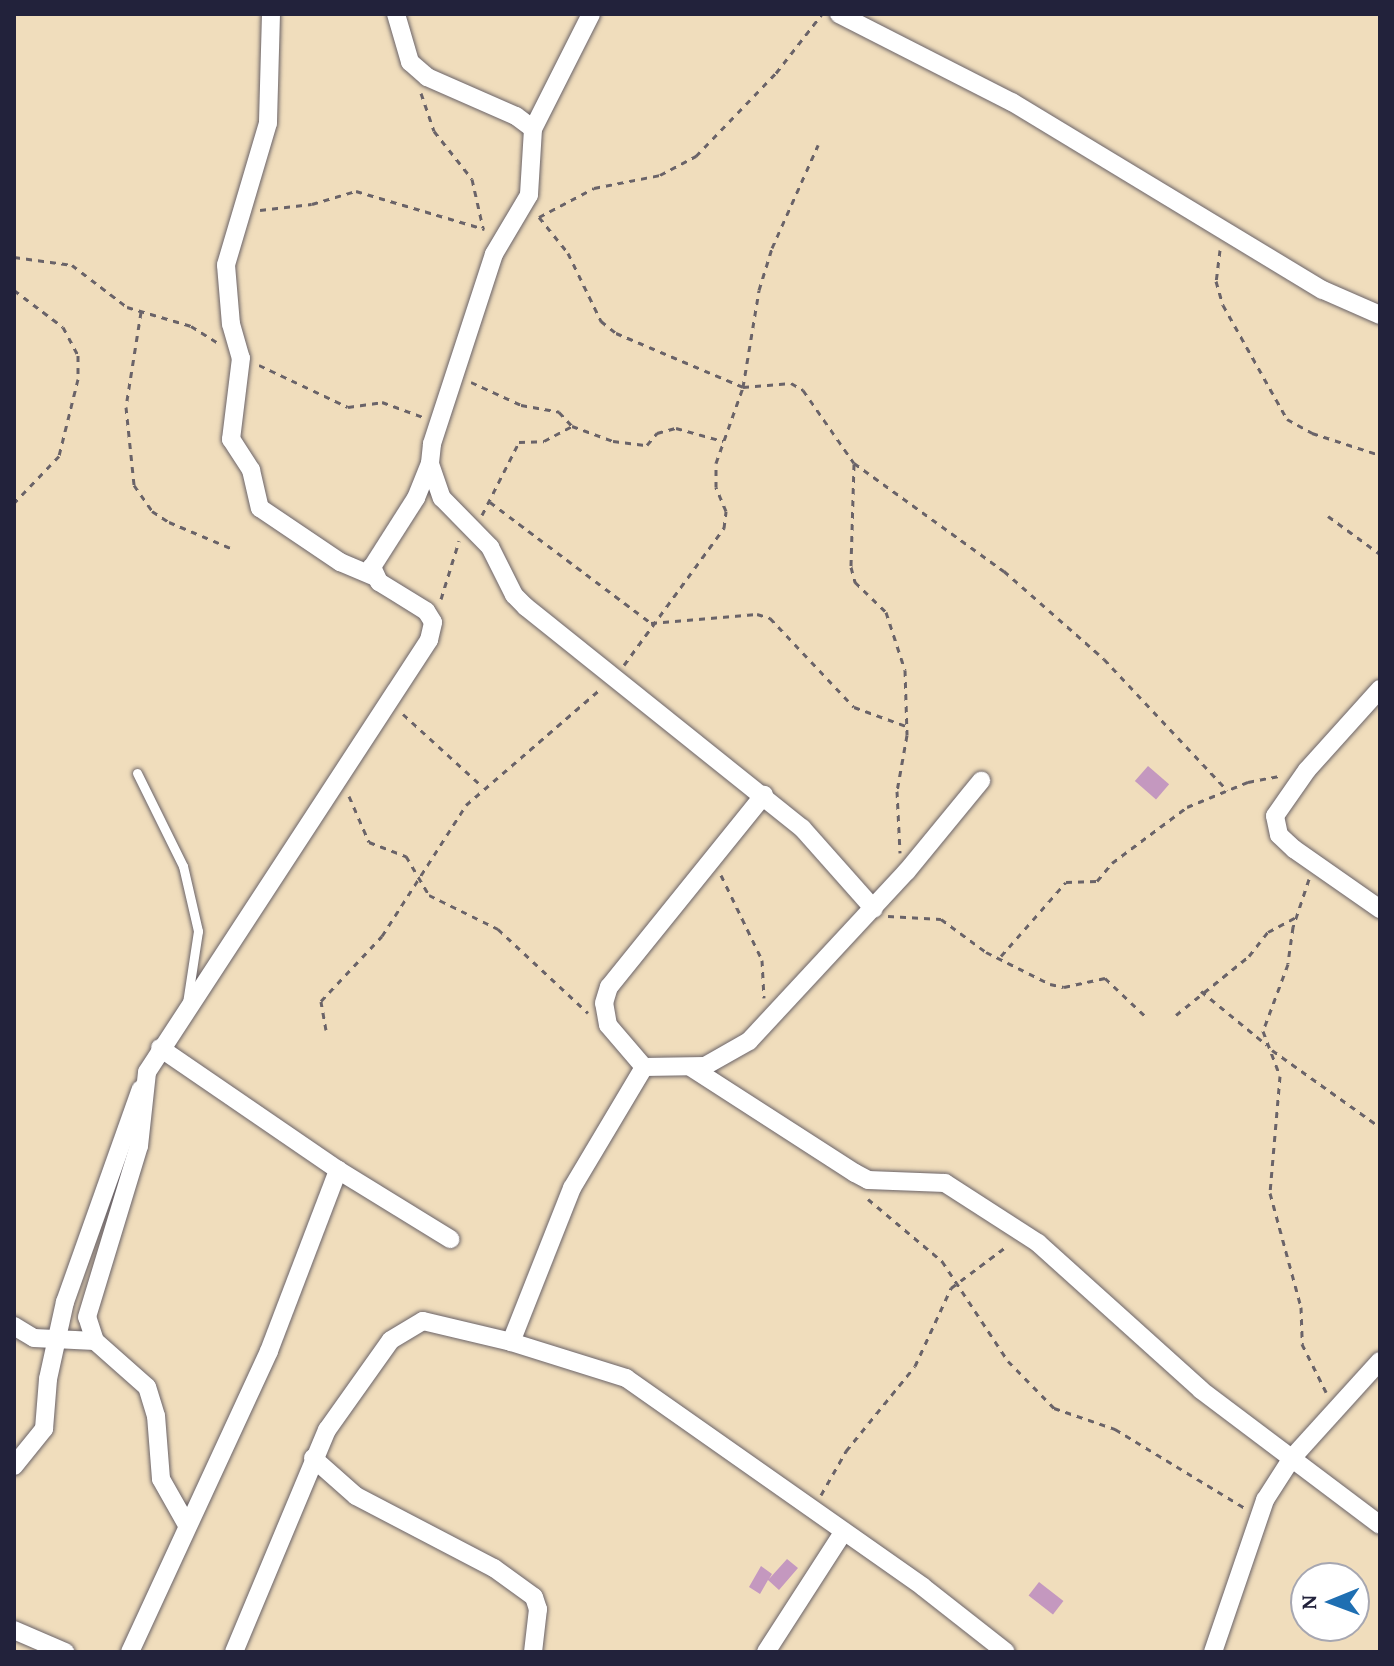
<!DOCTYPE html>
<html>
<head>
<meta charset="utf-8">
<style>
  body { margin:0 }
  #map { position:relative; width:1394px; height:1666px; overflow:hidden; background:#f0ddbc; font-family:"Gentium Book Plus",serif }
  div>[style] { position:absolute }
  .building>* { inset:0; background:#c498bf; transform-origin:0 0 }
  .path>* { height:3px; margin-top:-1.5px; transform-origin:0; background:repeating-linear-gradient(90deg,#6a6368 0 6px,transparent 0 12px) }
  .roads { filter:drop-shadow(0 0 2px #6a6368) drop-shadow(0 0 2px #6a6368) }
  .service>* { height:9px; margin:-4.5px; padding:0 4.5px; transform-origin:4.5px; border-radius:4.5px; background:#fff }
  .minor>* { height:18px; margin:-9px; padding:0 9px; transform-origin:9px; border-radius:9px; background:#fff }
  span { translate:-50% -50%; white-space:nowrap; text-align:center; line-height:1.15; -webkit-text-stroke:8px #fff; paint-order:stroke }
  .frame { position:absolute; inset:0; border:16px solid #22223b; pointer-events:none }
  .north { position:absolute; left:1290px; top:1562px; width:80px; height:80px; box-sizing:border-box; background:#fff; border:2px solid #a7a7b1; border-radius:50%; rotate:269deg; font-size:22px; font-weight:700; line-height:32px; text-align:center; color:#22223b }
  .north::after { content:''; display:block; margin:auto; width:28px; height:36px; background:#1f6fb2; clip-path:polygon(50% 0,100% 100%,50% 72%,0 100%) }
</style>
</head>
<body>
<div id="map">
  <div class="building">
    <i style="left:1148px;top:766px;width:28px;height:20px;rotate:41deg"></i>
    <i style="clip-path:polygon(787px 1559px,798px 1568px,779px 1590px,768px 1580px,760px 1594px,749px 1587px,761px 1566px,772px 1574px,769px 1579px)"></i>
    <i style="left:1039px;top:1582px;width:31px;height:17px;rotate:38deg"></i>
  </div>
  <div class="path">
    <i style="left:421px;top:93px;width:40px;rotate:71.1deg"></i>
    <i style="left:434px;top:131px;width:61px;rotate:51.6deg"></i>
    <i style="left:472px;top:179px;width:50px;rotate:77.3deg"></i>
    <i style="left:260px;top:210px;width:52px;rotate:-6.6deg"></i>
    <i style="left:312px;top:204px;width:46px;rotate:-16.5deg"></i>
    <i style="left:356px;top:191px;width:134px;rotate:16.5deg"></i>
    <i style="left:539px;top:217px;width:46px;rotate:51.1deg"></i>
    <i style="left:568px;top:253px;width:76px;rotate:64.1deg"></i>
    <i style="left:601px;top:321px;width:19px;rotate:39deg"></i>
    <i style="left:616px;top:333px;width:138px;rotate:23deg"></i>
    <i style="left:743px;top:387px;width:48px;rotate:-4.8deg"></i>
    <i style="left:791px;top:383px;width:14px;rotate:30deg"></i>
    <i style="left:803px;top:390px;width:89px;rotate:55.1deg"></i>
    <i style="left:854px;top:463px;width:185px;rotate:35.8deg"></i>
    <i style="left:1004px;top:571px;width:133px;rotate:41.3deg"></i>
    <i style="left:1104px;top:659px;width:180px;rotate:46.8deg"></i>
    <i style="left:539px;top:217px;width:62px;rotate:-27.8deg"></i>
    <i style="left:594px;top:188px;width:67px;rotate:-11.1deg"></i>
    <i style="left:660px;top:175px;width:41px;rotate:-27.8deg"></i>
    <i style="left:696px;top:156px;width:115px;rotate:-46.1deg"></i>
    <i style="left:776px;top:73px;width:75px;rotate:-52.1deg"></i>
    <i style="left:1220px;top:250px;width:31px;rotate:97deg"></i>
    <i style="left:1216px;top:281px;width:25px;rotate:74deg"></i>
    <i style="left:1223px;top:305px;width:131px;rotate:60.7deg"></i>
    <i style="left:1287px;top:419px;width:29px;rotate:29deg"></i>
    <i style="left:1312px;top:433px;width:71px;rotate:17.9deg"></i>
    <i style="left:14px;top:257px;width:59px;rotate:7.9deg"></i>
    <i style="left:72px;top:265px;width:69px;rotate:37.4deg"></i>
    <i style="left:127px;top:307px;width:67px;rotate:16.5deg"></i>
    <i style="left:191px;top:326px;width:32px;rotate:32deg"></i>
    <i style="left:14px;top:290px;width:61px;rotate:37.1deg"></i>
    <i style="left:63px;top:327px;width:32px;rotate:62deg"></i>
    <i style="left:78px;top:355px;width:24px;rotate:90deg"></i>
    <i style="left:78px;top:379px;width:79px;rotate:103.9deg"></i>
    <i style="left:59px;top:456px;width:65px;rotate:133.8deg"></i>
    <i style="left:141px;top:312px;width:96px;rotate:99deg"></i>
    <i style="left:126px;top:407px;width:78px;rotate:84.1deg"></i>
    <i style="left:134px;top:485px;width:32px;rotate:55deg"></i>
    <i style="left:152px;top:511px;width:20px;rotate:33deg"></i>
    <i style="left:169px;top:522px;width:69px;rotate:22.9deg"></i>
    <i style="left:259px;top:365px;width:98px;rotate:25.3deg"></i>
    <i style="left:348px;top:407px;width:34px;rotate:-8deg"></i>
    <i style="left:382px;top:402px;width:44px;rotate:20.1deg"></i>
    <i style="left:471px;top:382px;width:55px;rotate:24.7deg"></i>
    <i style="left:521px;top:405px;width:39px;rotate:10deg"></i>
    <i style="left:559px;top:412px;width:19px;rotate:47deg"></i>
    <i style="left:572px;top:426px;width:44px;rotate:20.1deg"></i>
    <i style="left:613px;top:441px;width:34px;rotate:7deg"></i>
    <i style="left:647px;top:445px;width:16px;rotate:-50deg"></i>
    <i style="left:657px;top:433px;width:20px;rotate:-15deg"></i>
    <i style="left:676px;top:428px;width:49px;rotate:15.5deg"></i>
    <i style="left:854px;top:464px;width:103px;rotate:91.7deg"></i>
    <i style="left:851px;top:567px;width:16px;rotate:75deg"></i>
    <i style="left:855px;top:582px;width:43px;rotate:44.1deg"></i>
    <i style="left:886px;top:612px;width:61px;rotate:71.9deg"></i>
    <i style="left:905px;top:670px;width:65px;rotate:88.2deg"></i>
    <i style="left:907px;top:735px;width:57px;rotate:100.1deg"></i>
    <i style="left:897px;top:791px;width:62px;rotate:87.2deg"></i>
    <i style="left:490px;top:502px;width:201px;rotate:36.9deg"></i>
    <i style="left:651px;top:623px;width:106px;rotate:-4.9deg"></i>
    <i style="left:757px;top:614px;width:14px;rotate:17deg"></i>
    <i style="left:770px;top:618px;width:122px;rotate:46.7deg"></i>
    <i style="left:854px;top:707px;width:55px;rotate:20.1deg"></i>
    <i style="left:482px;top:515px;width:82px;rotate:-63.1deg"></i>
    <i style="left:519px;top:442px;width:25px;rotate:-2deg"></i>
    <i style="left:544px;top:441px;width:32px;rotate:-28deg"></i>
    <i style="left:1328px;top:516px;width:64px;rotate:36.2deg"></i>
    <i style="left:441px;top:599px;width:61px;rotate:-72.8deg"></i>
    <i style="left:624px;top:665px;width:170px;rotate:-53.9deg"></i>
    <i style="left:724px;top:528px;width:17px;rotate:-83deg"></i>
    <i style="left:726px;top:511px;width:26px;rotate:-113deg"></i>
    <i style="left:716px;top:487px;width:24px;rotate:-90deg"></i>
    <i style="left:716px;top:463px;width:81px;rotate:-70.4deg"></i>
    <i style="left:743px;top:387px;width:98px;rotate:-80.6deg"></i>
    <i style="left:759px;top:290px;width:44px;rotate:-72.8deg"></i>
    <i style="left:772px;top:248px;width:113px;rotate:-65.9deg"></i>
    <i style="left:403px;top:714px;width:108px;rotate:42.4deg"></i>
    <i style="left:349px;top:796px;width:50px;rotate:66.5deg"></i>
    <i style="left:369px;top:842px;width:40px;rotate:21deg"></i>
    <i style="left:406px;top:856px;width:45px;rotate:59.5deg"></i>
    <i style="left:429px;top:895px;width:77px;rotate:26.2deg"></i>
    <i style="left:498px;top:929px;width:123px;rotate:43deg"></i>
    <i style="left:721px;top:875px;width:94px;rotate:64.2deg"></i>
    <i style="left:762px;top:960px;width:38px;rotate:87deg"></i>
    <i style="left:1309px;top:879px;width:51px;rotate:108.4deg"></i>
    <i style="left:1293px;top:927px;width:37px;rotate:98deg"></i>
    <i style="left:1288px;top:964px;width:72px;rotate:110.5deg"></i>
    <i style="left:1263px;top:1031px;width:48px;rotate:69.3deg"></i>
    <i style="left:1280px;top:1076px;width:117px;rotate:94.9deg"></i>
    <i style="left:1270px;top:1193px;width:118px;rotate:74.8deg"></i>
    <i style="left:1301px;top:1307px;width:37px;rotate:88deg"></i>
    <i style="left:1302px;top:1344px;width:54px;rotate:63.4deg"></i>
    <i style="left:888px;top:916px;width:53px;rotate:3.2deg"></i>
    <i style="left:941px;top:919px;width:56px;rotate:36.3deg"></i>
    <i style="left:986px;top:952px;width:72px;rotate:26.6deg"></i>
    <i style="left:1050px;top:984px;width:14px;rotate:12deg"></i>
    <i style="left:1064px;top:987px;width:42px;rotate:-12.4deg"></i>
    <i style="left:1105px;top:978px;width:54px;rotate:43.5deg"></i>
    <i style="left:1001px;top:956px;width:98px;rotate:-48.7deg"></i>
    <i style="left:1066px;top:882px;width:31px;rotate:-2deg"></i>
    <i style="left:1097px;top:881px;width:23px;rotate:-50deg"></i>
    <i style="left:1112px;top:863px;width:94px;rotate:-36.7deg"></i>
    <i style="left:1187px;top:807px;width:66px;rotate:-22.3deg"></i>
    <i style="left:1248px;top:782px;width:33px;rotate:-11deg"></i>
    <i style="left:1201px;top:991px;width:85px;rotate:39.3deg"></i>
    <i style="left:1176px;top:1015px;width:94px;rotate:-38.9deg"></i>
    <i style="left:1249px;top:956px;width:31px;rotate:-52deg"></i>
    <i style="left:1268px;top:932px;width:34px;rotate:-28deg"></i>
    <i style="left:326px;top:1030px;width:29px;rotate:-100deg"></i>
    <i style="left:321px;top:1001px;width:89px;rotate:-46.8deg"></i>
    <i style="left:382px;top:936px;width:156px;rotate:-57.3deg"></i>
    <i style="left:466px;top:805px;width:176px;rotate:-40.8deg"></i>
    <i style="left:1272px;top:1050px;width:133px;rotate:35.5deg"></i>
    <i style="left:868px;top:1199px;width:97px;rotate:40deg"></i>
    <i style="left:942px;top:1261px;width:120px;rotate:56.6deg"></i>
    <i style="left:1008px;top:1361px;width:66px;rotate:45.6deg"></i>
    <i style="left:1054px;top:1408px;width:65px;rotate:19deg"></i>
    <i style="left:1115px;top:1429px;width:152px;rotate:31.3deg"></i>
    <i style="left:821px;top:1495px;width:51px;rotate:-60.4deg"></i>
    <i style="left:846px;top:1451px;width:109px;rotate:-50.9deg"></i>
    <i style="left:915px;top:1366px;width:86px;rotate:-65.2deg"></i>
    <i style="left:951px;top:1288px;width:70px;rotate:-36.9deg"></i>
  </div>
  <div class="roads">
    <div class="service">
      <i style="left:137px;top:773px;width:104px;rotate:63.7deg"></i>
      <i style="left:183px;top:866px;width:67px;rotate:77deg"></i>
      <i style="left:198px;top:931px;width:73px;rotate:98.7deg"></i>
    </div>
    <div class="minor">
      <i style="left:271px;top:14px;width:109px;rotate:91.6deg"></i>
      <i style="left:268px;top:123px;width:148px;rotate:106.5deg"></i>
      <i style="left:226px;top:265px;width:59px;rotate:85.2deg"></i>
      <i style="left:231px;top:324px;width:35px;rotate:74deg"></i>
      <i style="left:241px;top:358px;width:82px;rotate:97deg"></i>
      <i style="left:231px;top:439px;width:37px;rotate:57deg"></i>
      <i style="left:251px;top:470px;width:39px;rotate:77deg"></i>
      <i style="left:260px;top:508px;width:97px;rotate:34deg"></i>
      <i style="left:340px;top:562px;width:36px;rotate:23deg"></i>
      <i style="left:396px;top:14px;width:50px;rotate:73.7deg"></i>
      <i style="left:410px;top:62px;width:23px;rotate:41deg"></i>
      <i style="left:427px;top:77px;width:97px;rotate:23.7deg"></i>
      <i style="left:516px;top:116px;width:21px;rotate:37deg"></i>
      <i style="left:533px;top:129px;width:66px;rotate:93.5deg"></i>
      <i style="left:529px;top:195px;width:69px;rotate:120.7deg"></i>
      <i style="left:494px;top:254px;width:200px;rotate:108.1deg"></i>
      <i style="left:432px;top:444px;width:20px;rotate:96deg"></i>
      <i style="left:430px;top:464px;width:36px;rotate:71deg"></i>
      <i style="left:442px;top:498px;width:69px;rotate:45.6deg"></i>
      <i style="left:490px;top:547px;width:54px;rotate:63.4deg"></i>
      <i style="left:514px;top:595px;width:17px;rotate:45deg"></i>
      <i style="left:526px;top:607px;width:354px;rotate:38.7deg"></i>
      <i style="left:802px;top:828px;width:108px;rotate:48.4deg"></i>
      <i style="left:839px;top:14px;width:194px;rotate:27deg"></i>
      <i style="left:1012px;top:102px;width:363px;rotate:31.2deg"></i>
      <i style="left:1323px;top:290px;width:62px;rotate:23.7deg"></i>
      <i style="left:533px;top:129px;width:129px;rotate:-63.2deg"></i>
      <i style="left:1380px;top:689px;width:109px;rotate:132deg"></i>
      <i style="left:1307px;top:770px;width:56px;rotate:124.8deg"></i>
      <i style="left:1275px;top:816px;width:19px;rotate:78deg"></i>
      <i style="left:1279px;top:835px;width:21px;rotate:43deg"></i>
      <i style="left:1294px;top:849px;width:105px;rotate:34.9deg"></i>
      <i style="left:160px;top:1048px;width:216px;rotate:34.4deg"></i>
      <i style="left:338px;top:1170px;width:132px;rotate:31.6deg"></i>
      <i style="left:644px;top:1067px;width:55px;rotate:-130.6deg"></i>
      <i style="left:608px;top:1025px;width:22px;rotate:-100deg"></i>
      <i style="left:604px;top:1003px;width:17px;rotate:-73deg"></i>
      <i style="left:609px;top:987px;width:247px;rotate:-51.1deg"></i>
      <i style="left:692px;top:1068px;width:194px;rotate:32.8deg"></i>
      <i style="left:855px;top:1173px;width:15px;rotate:28deg"></i>
      <i style="left:868px;top:1180px;width:77px;rotate:2.2deg"></i>
      <i style="left:945px;top:1183px;width:111px;rotate:32.8deg"></i>
      <i style="left:1038px;top:1243px;width:219px;rotate:42deg"></i>
      <i style="left:1201px;top:1390px;width:224px;rotate:37deg"></i>
      <i style="left:14px;top:1326px;width:23px;rotate:31deg"></i>
      <i style="left:34px;top:1338px;width:61px;rotate:2.8deg"></i>
      <i style="left:511px;top:1342px;width:166px;rotate:-68.4deg"></i>
      <i style="left:572px;top:1188px;width:141px;rotate:-59.2deg"></i>
      <i style="left:644px;top:1067px;width:61px;rotate:-0.9deg"></i>
      <i style="left:705px;top:1066px;width:51px;rotate:-29.6deg"></i>
      <i style="left:749px;top:1041px;width:232px;rotate:-47.1deg"></i>
      <i style="left:907px;top:871px;width:117px;rotate:-50.6deg"></i>
      <i style="left:313px;top:1458px;width:57px;rotate:41.5deg"></i>
      <i style="left:356px;top:1496px;width:156px;rotate:27.6deg"></i>
      <i style="left:494px;top:1568px;width:49px;rotate:35.9deg"></i>
      <i style="left:534px;top:1597px;width:13px;rotate:72deg"></i>
      <i style="left:538px;top:1609px;width:43px;rotate:96.6deg"></i>
      <i style="left:14px;top:1466px;width:48px;rotate:-51deg"></i>
      <i style="left:44px;top:1429px;width:50px;rotate:-85.4deg"></i>
      <i style="left:48px;top:1379px;width:79px;rotate:-77.6deg"></i>
      <i style="left:65px;top:1302px;width:226px;rotate:-70.4deg"></i>
      <i style="left:187px;top:1525px;width:53px;rotate:-119.5deg"></i>
      <i style="left:161px;top:1479px;width:63px;rotate:-94.5deg"></i>
      <i style="left:156px;top:1416px;width:30px;rotate:-107deg"></i>
      <i style="left:147px;top:1387px;width:69px;rotate:-138.5deg"></i>
      <i style="left:95px;top:1341px;width:25px;rotate:-108deg"></i>
      <i style="left:87px;top:1317px;width:179px;rotate:-73.1deg"></i>
      <i style="left:139px;top:1146px;width:74px;rotate:-83.8deg"></i>
      <i style="left:147px;top:1072px;width:516px;rotate:-56.86deg"></i>
      <i style="left:429px;top:640px;width:18px;rotate:-77deg"></i>
      <i style="left:433px;top:622px;width:13px;rotate:-122deg"></i>
      <i style="left:426px;top:611px;width:55px;rotate:-148.3deg"></i>
      <i style="left:379px;top:582px;width:17px;rotate:-115deg"></i>
      <i style="left:372px;top:567px;width:82px;rotate:-57.5deg"></i>
      <i style="left:416px;top:498px;width:37px;rotate:-68deg"></i>
      <i style="left:14px;top:1630px;width:56px;rotate:23.3deg"></i>
      <i style="left:130px;top:1652px;width:332px;rotate:-65.2deg"></i>
      <i style="left:269px;top:1351px;width:194px;rotate:-69.1deg"></i>
      <i style="left:234px;top:1652px;width:241px;rotate:-67.3deg"></i>
      <i style="left:327px;top:1430px;width:110px;rotate:-54.6deg"></i>
      <i style="left:391px;top:1340px;width:37px;rotate:-31deg"></i>
      <i style="left:423px;top:1321px;width:90px;rotate:13.4deg"></i>
      <i style="left:511px;top:1342px;width:121px;rotate:17.4deg"></i>
      <i style="left:626px;top:1378px;width:363px;rotate:35.1deg"></i>
      <i style="left:923px;top:1587px;width:105px;rotate:38.1deg"></i>
      <i style="left:766px;top:1652px;width:140px;rotate:-57.2deg"></i>
      <i style="left:1213px;top:1652px;width:161px;rotate:-71.1deg"></i>
      <i style="left:1265px;top:1500px;width:50px;rotate:-57.3deg"></i>
      <i style="left:1292px;top:1458px;width:131px;rotate:-47.8deg"></i>
    </div>
  </div>
  <div class="frame"></div>
  <div class="north">N</div>
</div>
</body>
</html>
